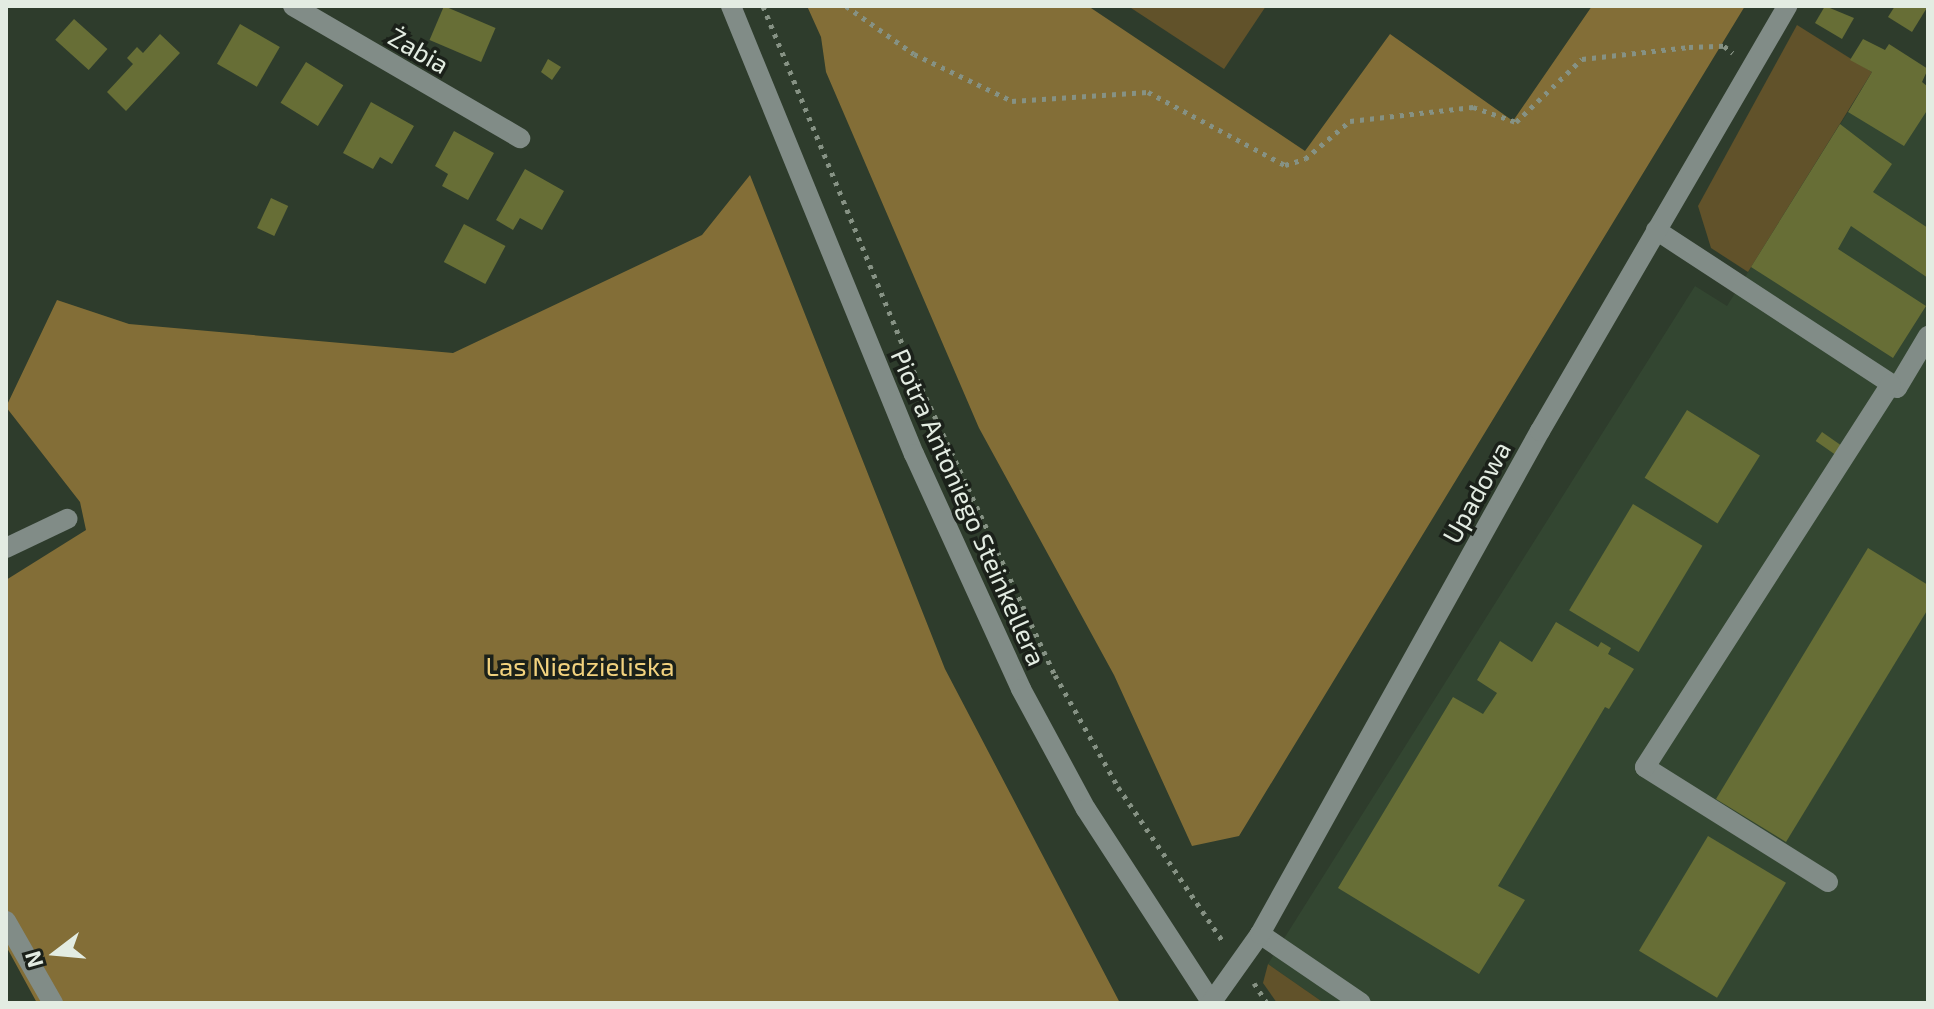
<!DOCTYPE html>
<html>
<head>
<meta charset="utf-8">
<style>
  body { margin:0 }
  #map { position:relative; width:1934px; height:1009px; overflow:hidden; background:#2e3c2c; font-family:"Exo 2",sans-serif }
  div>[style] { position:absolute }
  .built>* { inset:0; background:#334631 }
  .green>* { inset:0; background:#61522a }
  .forest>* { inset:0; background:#836e37 }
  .building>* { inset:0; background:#676e36; transform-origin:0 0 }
  .path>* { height:5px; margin-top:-2.5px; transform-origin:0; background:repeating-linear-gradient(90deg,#869284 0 4px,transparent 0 10px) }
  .minor>* { height:20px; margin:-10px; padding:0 10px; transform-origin:10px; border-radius:10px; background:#818c87 }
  span { translate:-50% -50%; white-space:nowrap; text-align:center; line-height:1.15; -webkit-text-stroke:7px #1b211a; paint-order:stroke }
  .street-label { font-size:26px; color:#e3ece2 }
  .park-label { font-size:26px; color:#f2d27e }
  .frame { position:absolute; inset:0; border:8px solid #e3ece2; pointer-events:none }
  .north { position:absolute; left:16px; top:913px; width:80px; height:80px; -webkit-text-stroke:6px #1b211a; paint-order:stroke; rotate:254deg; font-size:22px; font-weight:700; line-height:32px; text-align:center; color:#e3ece2 }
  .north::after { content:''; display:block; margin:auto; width:28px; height:36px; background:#e3ece2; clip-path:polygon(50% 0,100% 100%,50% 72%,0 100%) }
</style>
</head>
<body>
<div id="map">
  <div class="built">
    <i style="clip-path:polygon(1922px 82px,1928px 86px,1928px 1003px,1324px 1003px,1268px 964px,1695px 286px,1727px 306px,1848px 112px)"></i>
  </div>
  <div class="green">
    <i style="clip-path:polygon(1128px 6px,1266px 6px,1224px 69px)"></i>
    <i style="clip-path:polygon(1797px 25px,1872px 72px,1748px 272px,1711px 248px,1698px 206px)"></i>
    <i style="clip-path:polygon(1268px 964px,1324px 1003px,1277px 1003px,1263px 983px)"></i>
  </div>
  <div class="forest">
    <i style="clip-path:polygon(807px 6px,1088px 6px,1305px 151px,1390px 34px,1513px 121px,1592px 6px,1745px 6px,1239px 836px,1192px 846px,1114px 675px,979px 428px,826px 72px,821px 37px)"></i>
    <i style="clip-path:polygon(750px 175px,945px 669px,1120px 1003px,37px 1003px,6px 946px,6px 580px,86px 530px,80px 502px,6px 407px,57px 300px,129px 324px,453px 353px,702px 235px)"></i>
  </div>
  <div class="building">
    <i style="left:444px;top:6px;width:56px;height:37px;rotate:23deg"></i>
    <i style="clip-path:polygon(1825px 6px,1854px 18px,1842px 39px,1815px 23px)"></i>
    <i style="clip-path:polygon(1895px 6px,1928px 6px,1912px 32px,1888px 17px)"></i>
    <i style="left:74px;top:19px;width:45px;height:28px;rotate:42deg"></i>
    <i style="left:240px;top:24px;width:46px;height:46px;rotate:30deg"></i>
    <i style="clip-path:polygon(160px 34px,180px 53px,126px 111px,107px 92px,133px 64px,127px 58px,137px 47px,143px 53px)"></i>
    <i style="clip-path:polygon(1863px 39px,1885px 50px,1889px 44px,1928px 69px,1922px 82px,1928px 87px,1928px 109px,1904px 146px,1848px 112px,1872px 72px,1850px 60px)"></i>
    <i style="clip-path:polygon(548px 59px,561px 67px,552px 80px,541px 72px)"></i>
    <i style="left:306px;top:62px;width:44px;height:48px;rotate:32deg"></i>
    <i style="clip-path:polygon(371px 102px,414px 126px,392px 164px,380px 157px,373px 169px,343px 153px)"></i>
    <i style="clip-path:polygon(1840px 124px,1892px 164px,1873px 192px,1928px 228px,1928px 278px,1851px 226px,1838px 249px,1926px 306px,1893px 358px,1751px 267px)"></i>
    <i style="clip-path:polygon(454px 131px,494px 153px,468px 200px,442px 186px,448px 174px,435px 166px)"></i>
    <i style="clip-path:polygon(525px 169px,564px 191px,542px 230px,520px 218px,513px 230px,496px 220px)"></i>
    <i style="left:271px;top:198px;width:19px;height:33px;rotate:25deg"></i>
    <i style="left:464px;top:224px;width:47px;height:43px;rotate:28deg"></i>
    <i style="left:1687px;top:410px;width:86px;height:80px;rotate:32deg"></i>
    <i style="left:1822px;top:432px;width:28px;height:11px;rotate:35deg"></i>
    <i style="left:1633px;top:504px;width:81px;height:124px;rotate:31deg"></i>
    <i style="clip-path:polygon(1868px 548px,1928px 585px,1928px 609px,1786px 842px,1716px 799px)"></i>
    <i style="clip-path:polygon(1556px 622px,1598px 647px,1601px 642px,1611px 648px,1608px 654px,1634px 669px,1609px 709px,1605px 707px,1498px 886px,1525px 900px,1479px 974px,1338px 888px,1453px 697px,1483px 714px,1497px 693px,1477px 680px,1500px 641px,1532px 662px)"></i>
    <i style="left:1708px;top:836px;width:91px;height:134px;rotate:31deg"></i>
  </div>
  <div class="path">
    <i style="left:763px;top:6px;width:384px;rotate:67.6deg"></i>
    <i style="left:909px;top:361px;width:346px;rotate:65.1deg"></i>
    <i style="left:1055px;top:675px;width:129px;rotate:60.6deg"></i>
    <i style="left:1118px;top:787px;width:189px;rotate:55.8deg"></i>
    <i style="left:846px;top:6px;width:83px;rotate:35.2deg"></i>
    <i style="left:914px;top:54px;width:109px;rotate:25.6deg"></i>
    <i style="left:1012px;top:101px;width:136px;rotate:-3.8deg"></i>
    <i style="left:1148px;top:92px;width:155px;rotate:28.1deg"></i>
    <i style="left:1285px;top:165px;width:21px;rotate:-17deg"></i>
    <i style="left:1305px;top:159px;width:59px;rotate:-40.2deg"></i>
    <i style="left:1350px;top:121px;width:124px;rotate:-6.5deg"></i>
    <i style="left:1473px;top:107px;width:46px;rotate:19.2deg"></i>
    <i style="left:1516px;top:122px;width:91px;rotate:-43.7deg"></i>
    <i style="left:1582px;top:59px;width:108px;rotate:-6.4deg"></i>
    <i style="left:1689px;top:47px;width:35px;rotate:-2deg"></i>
    <i style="left:1724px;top:46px;width:11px;rotate:38deg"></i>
    <i style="left:1254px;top:983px;width:24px;rotate:57deg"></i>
  </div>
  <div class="minor">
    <i style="left:293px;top:6px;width:263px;rotate:30.2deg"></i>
    <i style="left:731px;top:6px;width:484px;rotate:67.8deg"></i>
    <i style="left:914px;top:454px;width:258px;rotate:65.5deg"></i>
    <i style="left:1021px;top:689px;width:136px;rotate:61.6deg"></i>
    <i style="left:1086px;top:809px;width:231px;rotate:57deg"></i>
    <i style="left:1656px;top:230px;width:288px;rotate:33.2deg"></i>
    <i style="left:1897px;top:388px;width:61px;rotate:-59.2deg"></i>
    <i style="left:6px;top:548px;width:68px;rotate:-25.4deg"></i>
    <i style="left:1828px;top:882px;width:216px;rotate:-147.9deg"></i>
    <i style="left:1645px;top:767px;width:455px;rotate:-57.3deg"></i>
    <i style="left:6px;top:921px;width:95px;rotate:60.2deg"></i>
    <i style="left:1260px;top:934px;width:122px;rotate:34.3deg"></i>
    <i style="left:1211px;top:1003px;width:85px;rotate:-54.6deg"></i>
    <i style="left:1260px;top:934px;width:576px;rotate:-60.9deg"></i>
    <i style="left:1540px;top:431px;width:492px;rotate:-59.8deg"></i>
  </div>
  <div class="street-label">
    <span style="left:419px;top:50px;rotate:30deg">Żabia</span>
    <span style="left:1476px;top:492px;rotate:-61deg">Upadowa</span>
    <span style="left:969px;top:507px;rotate:66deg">Piotra Antoniego Steinkellera</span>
  </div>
  <div class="park-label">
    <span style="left:580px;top:666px">Las Niedzieliska</span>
  </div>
  <div class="frame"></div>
  <div class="north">N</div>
</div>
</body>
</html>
